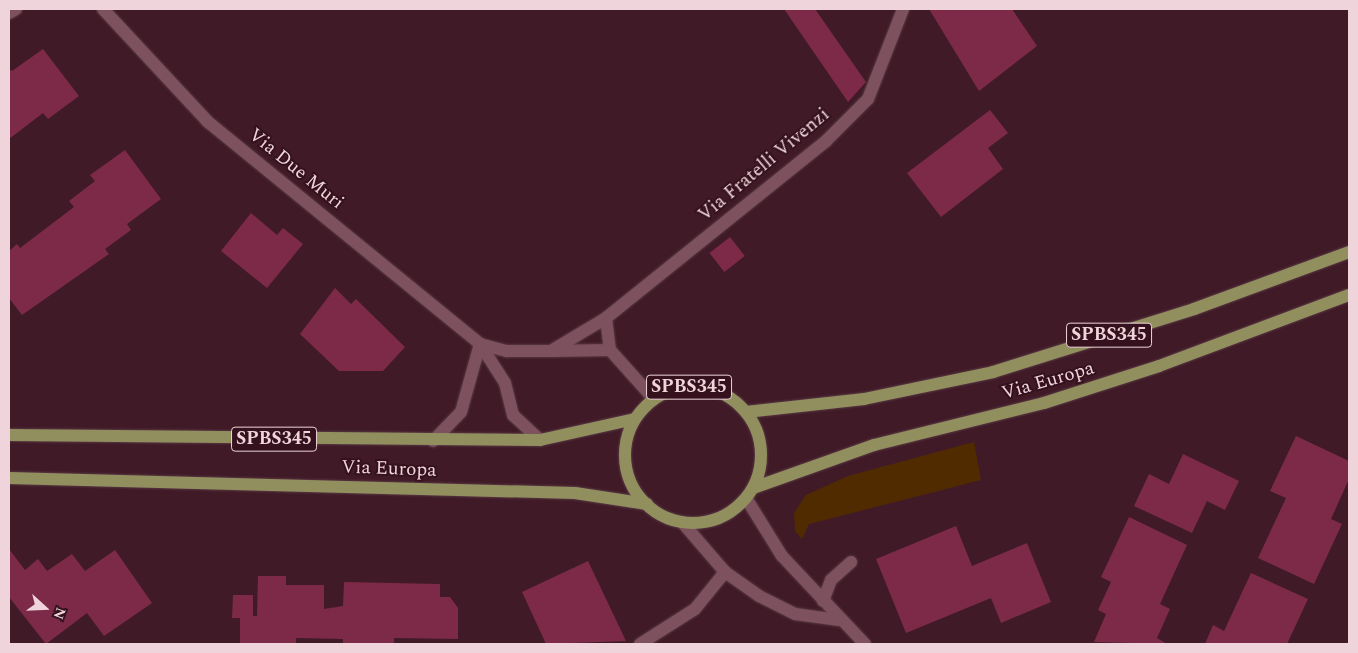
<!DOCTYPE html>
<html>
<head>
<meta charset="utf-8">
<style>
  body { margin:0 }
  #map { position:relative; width:1358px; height:653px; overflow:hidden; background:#401b27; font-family:Spectral,serif }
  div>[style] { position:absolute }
  .green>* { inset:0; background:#512b00 }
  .building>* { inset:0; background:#7c2a47; transform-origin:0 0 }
  .roads { filter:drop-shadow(0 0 1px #5a3a45) drop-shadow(0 0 1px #5a3a45) }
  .service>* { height:12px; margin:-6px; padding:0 6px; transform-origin:6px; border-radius:6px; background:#7d525e }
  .minor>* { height:12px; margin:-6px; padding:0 6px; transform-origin:6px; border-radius:6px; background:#7d525e }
  .primary>* { height:12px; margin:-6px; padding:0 6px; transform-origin:6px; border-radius:6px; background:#928f5f }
  .primary>.ring { margin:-6px; padding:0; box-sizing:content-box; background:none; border:12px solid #928f5f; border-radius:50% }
  span { translate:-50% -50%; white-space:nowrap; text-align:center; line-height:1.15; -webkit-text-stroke:4px #35111d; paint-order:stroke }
  .shield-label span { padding:1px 4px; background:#35111d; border:1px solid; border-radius:4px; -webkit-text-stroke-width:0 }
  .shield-label { font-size:18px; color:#efd5db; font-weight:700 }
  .street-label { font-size:19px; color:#efd5db }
  .frame { position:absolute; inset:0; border:10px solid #efd5db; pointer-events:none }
  .north { position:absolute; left:20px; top:583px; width:50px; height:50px; -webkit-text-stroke:4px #35111d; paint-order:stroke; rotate:110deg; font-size:14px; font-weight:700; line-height:20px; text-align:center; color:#efd5db }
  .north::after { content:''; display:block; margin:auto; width:18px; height:22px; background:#efd5db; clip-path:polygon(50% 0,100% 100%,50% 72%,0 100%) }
</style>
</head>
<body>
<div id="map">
  <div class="green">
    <i style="clip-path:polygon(974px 442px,981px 480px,809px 524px,802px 539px,795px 531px,794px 513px,806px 495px,848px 476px)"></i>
  </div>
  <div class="building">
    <i style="clip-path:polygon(784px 9px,815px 9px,866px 82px,848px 102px)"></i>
    <i style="clip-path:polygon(929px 9px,1012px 9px,1037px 46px,979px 91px)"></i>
    <i style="clip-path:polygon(43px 49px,79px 96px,48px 119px,43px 113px,9px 139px,9px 69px,12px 71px)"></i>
    <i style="clip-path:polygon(990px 110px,1008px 133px,988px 148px,1003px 169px,941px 217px,907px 173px)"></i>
    <i style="clip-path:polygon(125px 150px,161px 199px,127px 224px,131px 230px,105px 249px,109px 254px,22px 315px,9px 298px,9px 251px,17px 244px,20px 248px,74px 207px,69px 201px,95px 181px,90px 175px)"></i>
    <i style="clip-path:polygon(251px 213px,277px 235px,283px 228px,303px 244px,267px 288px,221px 251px)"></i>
    <i style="left:730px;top:237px;width:24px;height:26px;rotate:52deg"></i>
    <i style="clip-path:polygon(335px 288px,351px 304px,356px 299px,405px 347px,383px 371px,339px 371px,300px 334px)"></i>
    <i style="clip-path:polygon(1296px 436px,1349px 461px,1349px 479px,1331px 519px,1342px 524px,1314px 584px,1258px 558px,1286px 498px,1270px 491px)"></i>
    <i style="clip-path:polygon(1183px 454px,1239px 481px,1225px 510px,1207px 501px,1192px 533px,1134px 506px,1149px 474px,1169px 484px)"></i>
    <i style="clip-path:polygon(1129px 517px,1187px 545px,1160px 604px,1170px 609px,1157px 638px,1167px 644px,1094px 642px,1106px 614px,1098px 610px,1111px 582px,1101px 577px)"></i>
    <i style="clip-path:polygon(956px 526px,972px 566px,1027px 543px,1051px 602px,1001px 623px,991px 598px,906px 633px,876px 559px)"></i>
    <i style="clip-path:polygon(9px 549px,25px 570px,38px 559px,47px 571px,72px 554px,85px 571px,115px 550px,152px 603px,104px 636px,87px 613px,46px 644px,9px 597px)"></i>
    <i style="clip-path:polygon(588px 561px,626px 641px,546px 644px,522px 592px)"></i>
    <i style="clip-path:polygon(1251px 573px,1308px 599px,1287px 644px,1205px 644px,1213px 625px,1224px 631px)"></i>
    <i style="clip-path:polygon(258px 576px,286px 576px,286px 585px,324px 585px,324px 609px,343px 606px,344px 582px,440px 584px,440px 597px,450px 597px,458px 608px,458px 639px,394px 638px,394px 644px,343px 644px,343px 639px,296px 638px,296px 644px,240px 644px,240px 618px,232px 618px,233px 595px,253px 595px,253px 616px,257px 616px)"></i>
  </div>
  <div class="roads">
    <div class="service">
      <i style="left:823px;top:601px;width:22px;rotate:-69deg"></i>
      <i style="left:831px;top:580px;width:27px;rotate:-42deg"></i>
    </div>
    <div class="minor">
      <i style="left:103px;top:9px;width:154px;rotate:47.1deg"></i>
      <i style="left:208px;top:122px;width:351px;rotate:39.2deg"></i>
      <i style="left:480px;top:344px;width:46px;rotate:57.3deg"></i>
      <i style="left:505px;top:383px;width:33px;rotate:76deg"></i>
      <i style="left:513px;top:415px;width:37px;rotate:43deg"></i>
      <i style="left:9px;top:13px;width:8px;rotate:-30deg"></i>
      <i style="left:606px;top:318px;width:32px;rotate:83deg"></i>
      <i style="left:610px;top:350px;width:66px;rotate:48.1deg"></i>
      <i style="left:480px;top:344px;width:28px;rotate:15deg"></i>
      <i style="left:507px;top:351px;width:44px"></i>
      <i style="left:551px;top:351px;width:64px;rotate:-31deg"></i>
      <i style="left:606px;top:318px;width:282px;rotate:-38.8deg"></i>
      <i style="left:826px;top:141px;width:59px;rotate:-45deg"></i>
      <i style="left:868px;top:99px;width:97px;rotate:-68.7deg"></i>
      <i style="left:551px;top:351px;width:59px;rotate:-1deg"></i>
      <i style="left:433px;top:441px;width:40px;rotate:-46deg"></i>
      <i style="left:461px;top:412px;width:71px;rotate:-74.4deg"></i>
      <i style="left:746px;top:498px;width:68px;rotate:58.2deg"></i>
      <i style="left:782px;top:556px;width:121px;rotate:46.7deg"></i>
      <i style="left:682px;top:522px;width:66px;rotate:49.3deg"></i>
      <i style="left:725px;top:572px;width:42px;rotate:35.2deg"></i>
      <i style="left:759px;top:596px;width:40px;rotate:26.6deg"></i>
      <i style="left:795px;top:614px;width:43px;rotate:7.9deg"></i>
      <i style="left:640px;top:644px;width:65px;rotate:-32.5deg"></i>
      <i style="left:695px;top:609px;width:48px;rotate:-51deg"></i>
    </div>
    <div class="primary">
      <i class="ring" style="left:625px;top:387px;width:124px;height:124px"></i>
      <i style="left:746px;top:412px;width:119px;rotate:-6.3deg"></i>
      <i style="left:864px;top:399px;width:132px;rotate:-11.8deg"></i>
      <i style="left:993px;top:372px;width:211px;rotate:-17.4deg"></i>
      <i style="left:1194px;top:309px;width:165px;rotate:-20.2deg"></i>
      <i style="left:9px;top:435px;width:531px;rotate:0.54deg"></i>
      <i style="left:540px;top:440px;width:97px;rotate:-12.5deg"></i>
      <i style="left:9px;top:478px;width:566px;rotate:1.52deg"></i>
      <i style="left:575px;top:493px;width:73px;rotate:8.7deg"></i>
      <i style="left:753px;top:488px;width:128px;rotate:-19.6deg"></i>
      <i style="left:874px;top:445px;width:175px;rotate:-13.9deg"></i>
      <i style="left:1044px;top:403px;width:121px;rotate:-17.8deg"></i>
      <i style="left:1159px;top:366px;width:203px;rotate:-20.5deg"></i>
    </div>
  </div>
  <div class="shield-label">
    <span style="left:1109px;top:335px">SPBS345</span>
    <span style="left:689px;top:387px">SPBS345</span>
    <span style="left:274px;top:439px">SPBS345</span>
  </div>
  <div class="street-label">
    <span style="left:764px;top:165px;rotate:-40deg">Via Fratelli Vivenzi</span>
    <span style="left:296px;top:169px;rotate:39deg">Via Due Muri</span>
    <span style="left:1048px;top:381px;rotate:-16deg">Via Europa</span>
    <span style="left:389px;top:469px;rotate:2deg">Via Europa</span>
  </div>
  <div class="frame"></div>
  <div class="north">N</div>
</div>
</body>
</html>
